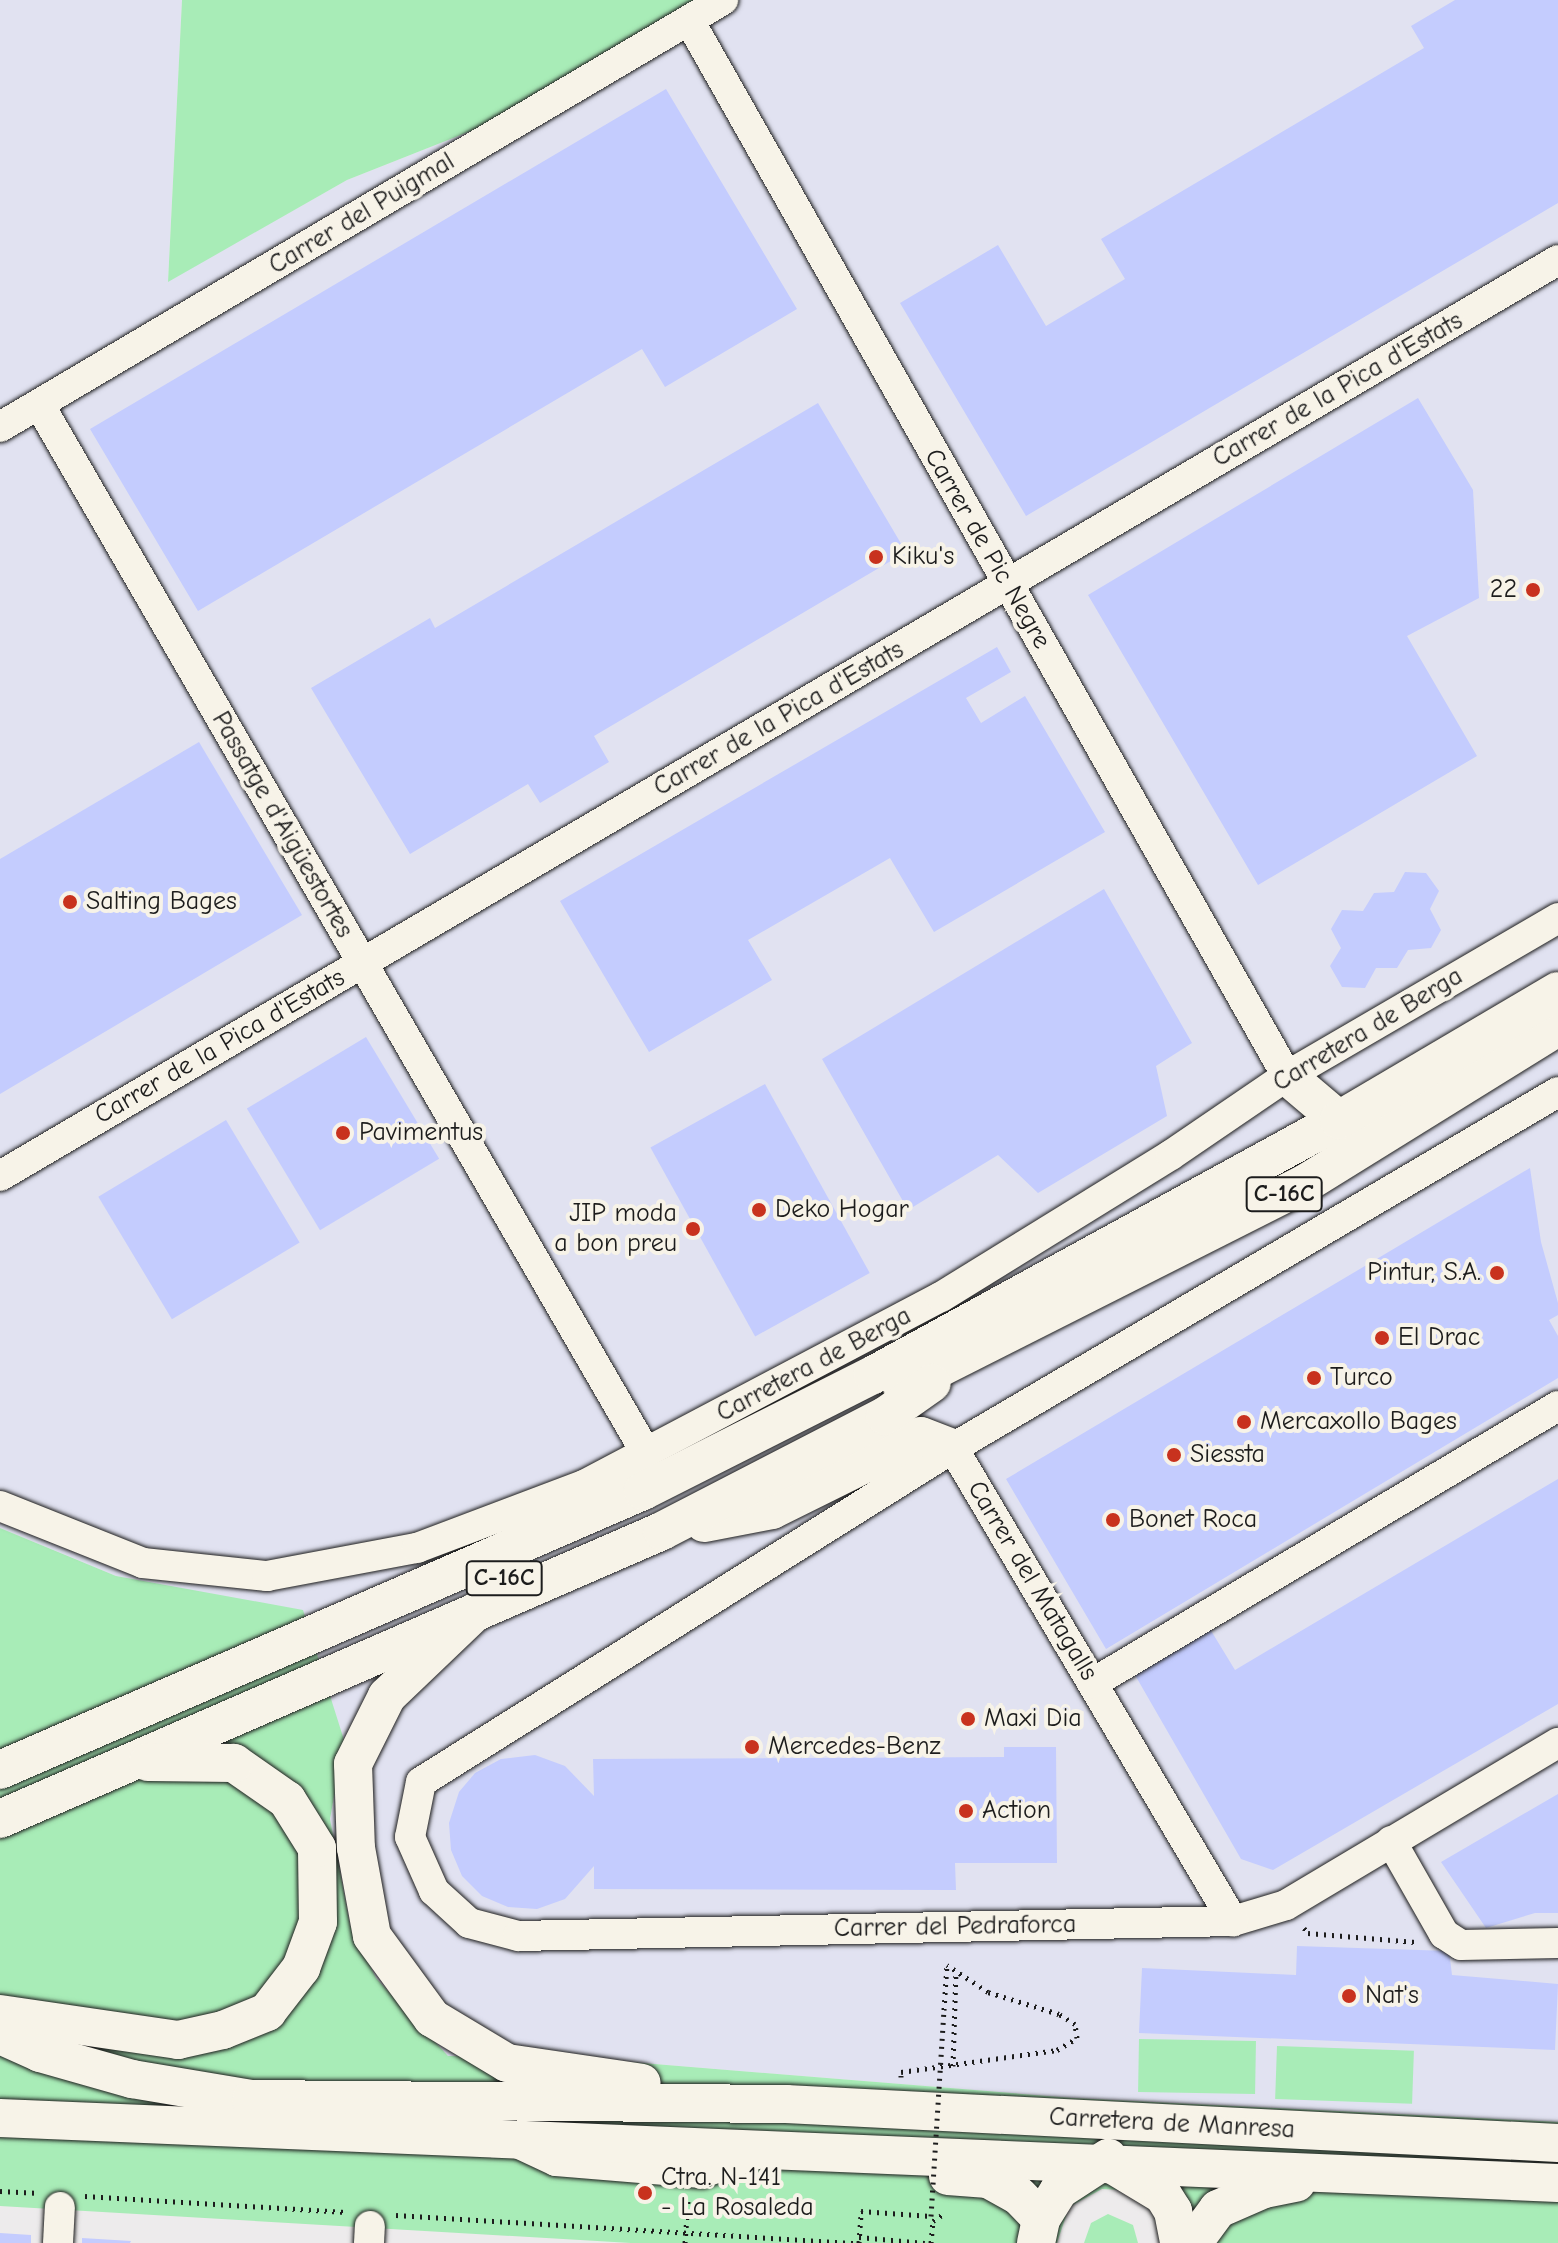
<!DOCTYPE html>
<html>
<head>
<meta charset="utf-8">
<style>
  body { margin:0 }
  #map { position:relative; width:1558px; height:2243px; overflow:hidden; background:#edebec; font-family:"Comic Neue",sans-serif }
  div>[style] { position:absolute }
  .built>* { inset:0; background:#e1e2f1 }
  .green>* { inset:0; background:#a8ecb7; transform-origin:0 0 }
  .building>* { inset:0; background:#c4ccfe; transform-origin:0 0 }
  .path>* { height:5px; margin-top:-2.5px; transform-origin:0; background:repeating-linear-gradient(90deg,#1c1c1c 0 2px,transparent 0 8px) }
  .roads { filter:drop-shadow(0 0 2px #1c1c1c) drop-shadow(0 0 2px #1c1c1c) }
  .minor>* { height:30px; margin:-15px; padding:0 15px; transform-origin:15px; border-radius:15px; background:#f7f3e8 }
  .major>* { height:38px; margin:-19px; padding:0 19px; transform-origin:19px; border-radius:19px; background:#f7f3e8 }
  .path-bridge>* { height:5px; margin-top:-2.5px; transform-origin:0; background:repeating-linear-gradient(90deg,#1c1c1c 0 2px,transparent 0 8px) }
  .dots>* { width:22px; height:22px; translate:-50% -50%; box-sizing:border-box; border:4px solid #f7f3e8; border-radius:50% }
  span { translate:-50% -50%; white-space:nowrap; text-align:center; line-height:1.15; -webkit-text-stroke:8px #f7f3e8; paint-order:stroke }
  .shield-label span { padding:2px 6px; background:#f7f3e8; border:2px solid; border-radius:6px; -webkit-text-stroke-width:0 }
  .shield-label { font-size:24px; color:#1c1c1c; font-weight:700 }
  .street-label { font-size:26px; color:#1c1c1c }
  .poi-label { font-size:26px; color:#1c1c1c }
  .left { translate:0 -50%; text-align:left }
  .right { translate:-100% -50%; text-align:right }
</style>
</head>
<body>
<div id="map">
  <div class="built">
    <i style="clip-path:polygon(0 0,182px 0,168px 281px,347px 180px,511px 115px,703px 0,1558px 0,1558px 2122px,1072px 2098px,569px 2057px,448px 2056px,376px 1978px,350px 1925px,330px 1819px,344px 1740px,206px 1596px,116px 1576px,0 1528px)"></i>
  </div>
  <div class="green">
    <i style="clip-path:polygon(182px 0,703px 0,511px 115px,347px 180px,168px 282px)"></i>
    <i style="clip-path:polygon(0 1528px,116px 1576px,303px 1610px,344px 1740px,330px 1819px,350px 1925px,376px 1978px,448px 2056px,569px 2057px,1072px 2098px,1558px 2122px,1558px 2243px,1162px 2243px,1153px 2211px,1122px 2190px,1102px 2189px,1069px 2207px,1057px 2243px,631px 2243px,0 2206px)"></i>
    <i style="left:1139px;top:2039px;width:117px;height:53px;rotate:1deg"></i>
    <i style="left:1277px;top:2046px;width:137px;height:53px;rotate:2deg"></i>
    <i style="clip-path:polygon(1108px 2214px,1133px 2225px,1138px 2243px,1084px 2243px,1091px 2223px)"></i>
  </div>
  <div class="building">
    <i style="clip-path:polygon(1455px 0,1558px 0,1558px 203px,1026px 516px,900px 303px,998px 245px,1046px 326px,1125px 279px,1101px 239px,1424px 48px,1411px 26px)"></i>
    <i style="clip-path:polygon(666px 89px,797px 309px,665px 387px,642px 349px,198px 611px,90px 429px)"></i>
    <i style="clip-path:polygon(1418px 398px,1473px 490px,1479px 598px,1407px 636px,1477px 756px,1258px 885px,1088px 595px)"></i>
    <i style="clip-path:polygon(818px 403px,906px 552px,594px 736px,609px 762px,540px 803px,528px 784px,410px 854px,311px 688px,430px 618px,435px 628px)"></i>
    <i style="clip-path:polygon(997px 647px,1011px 672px,966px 698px,981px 723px,1025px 696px,1105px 832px,934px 932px,890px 858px,748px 940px,772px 980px,649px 1052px,560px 901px)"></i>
    <i style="clip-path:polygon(199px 742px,302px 915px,0 1094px,0 859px)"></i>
    <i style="clip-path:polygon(1405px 872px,1426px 873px,1439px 891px,1430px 909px,1441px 930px,1431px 948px,1408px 950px,1397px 968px,1376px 968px,1365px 988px,1342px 987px,1330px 966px,1341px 948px,1331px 929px,1342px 910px,1363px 911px,1374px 893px,1394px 892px)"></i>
    <i style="clip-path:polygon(1104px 889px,1192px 1043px,1156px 1066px,1167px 1116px,1038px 1193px,998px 1155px,908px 1210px,822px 1059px)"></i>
    <i style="left:366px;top:1037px;width:142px;height:139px;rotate:59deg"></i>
    <i style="left:765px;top:1084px;width:216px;height:131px;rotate:61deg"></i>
    <i style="left:226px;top:1120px;width:143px;height:149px;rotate:59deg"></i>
    <i style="clip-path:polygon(1530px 1168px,1541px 1242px,1558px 1303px,1558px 1315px,1549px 1320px,1558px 1336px,1558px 1378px,1106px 1649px,1006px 1479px)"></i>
    <i style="clip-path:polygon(1558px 1479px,1558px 1704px,1273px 1870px,1241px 1859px,1135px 1675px,1210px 1629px,1235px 1670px)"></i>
    <i style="clip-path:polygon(1004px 1747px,1056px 1747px,1057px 1863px,955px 1863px,956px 1890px,594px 1889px,594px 1866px,565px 1899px,537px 1909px,508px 1907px,482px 1896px,462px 1876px,451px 1850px,449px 1823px,459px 1792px,475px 1773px,501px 1759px,535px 1755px,565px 1766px,594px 1796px,593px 1759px,1004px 1757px)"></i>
    <i style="clip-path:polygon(1558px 1794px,1558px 1913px,1535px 1913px,1486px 1928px,1441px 1862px)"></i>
    <i style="clip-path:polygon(1297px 1946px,1449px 1951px,1452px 1975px,1558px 1984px,1555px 2050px,1139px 2033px,1142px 1968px,1296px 1975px)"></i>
    <i style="clip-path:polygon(0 2233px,31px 2235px,31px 2243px,0 2243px)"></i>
    <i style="clip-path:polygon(82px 2238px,131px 2241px,130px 2243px,82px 2243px)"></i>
  </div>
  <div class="path">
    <i style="left:1304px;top:1928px;width:6px;rotate:51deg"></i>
    <i style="left:1308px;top:1933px;width:108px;rotate:4.8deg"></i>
    <i style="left:944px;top:2010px;width:47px;rotate:-86.3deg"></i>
    <i style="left:953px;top:2066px;width:95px;rotate:-88.2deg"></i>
    <i style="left:901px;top:2077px;width:5px;rotate:-90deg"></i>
    <i style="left:901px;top:2072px;width:158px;rotate:-8deg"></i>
    <i style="left:1057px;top:2050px;width:23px;rotate:-31deg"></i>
    <i style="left:1077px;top:2038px;width:14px;rotate:-98deg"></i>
    <i style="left:1075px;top:2024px;width:19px;rotate:-148deg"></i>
    <i style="left:1059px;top:2014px;width:74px;rotate:-162.8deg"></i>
    <i style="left:988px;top:1992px;width:49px;rotate:-146.6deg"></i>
    <i style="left:0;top:2191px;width:35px;rotate:3deg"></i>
    <i style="left:85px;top:2196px;width:261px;rotate:3.5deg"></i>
    <i style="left:396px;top:2215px;width:465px;rotate:3.5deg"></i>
    <i style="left:859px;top:2237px;width:66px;rotate:5.2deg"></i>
    <i style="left:685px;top:2243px;width:42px;rotate:-85.9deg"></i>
    <i style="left:859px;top:2243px;width:32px;rotate:-86deg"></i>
    <i style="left:861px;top:2211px;width:70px;rotate:4.1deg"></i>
    <i style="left:931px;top:2243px;width:22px;rotate:-85deg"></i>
    <i style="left:933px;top:2221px;width:11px;rotate:-34deg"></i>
  </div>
  <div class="roads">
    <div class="minor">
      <i style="left:689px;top:20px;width:1214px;rotate:60.48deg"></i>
      <i style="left:39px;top:404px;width:1212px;rotate:59.94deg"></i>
      <i style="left:0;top:427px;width:840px;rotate:-30.57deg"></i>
      <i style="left:1558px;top:1092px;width:702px;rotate:149.53deg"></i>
      <i style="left:953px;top:1448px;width:628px;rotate:147.88deg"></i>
      <i style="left:421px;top:1782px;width:56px;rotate:101.3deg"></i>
      <i style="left:410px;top:1837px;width:59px;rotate:66deg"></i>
      <i style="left:434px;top:1891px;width:47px;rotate:42.4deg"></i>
      <i style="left:469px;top:1923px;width:51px;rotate:14.9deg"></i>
      <i style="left:518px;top:1936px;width:715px;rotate:-1.2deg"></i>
      <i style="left:1233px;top:1921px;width:55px;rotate:-16.8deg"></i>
      <i style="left:1286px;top:1905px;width:317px;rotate:-30.8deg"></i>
      <i style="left:0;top:1176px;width:1807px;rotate:-30.45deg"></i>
      <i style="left:953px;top:1448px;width:550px;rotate:59.38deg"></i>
      <i style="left:0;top:1506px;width:154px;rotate:21.7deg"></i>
      <i style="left:143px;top:1563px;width:125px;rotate:6deg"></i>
      <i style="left:267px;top:1576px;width:153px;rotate:-10.6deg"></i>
      <i style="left:417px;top:1548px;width:178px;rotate:-20.7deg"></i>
      <i style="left:584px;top:1485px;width:403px;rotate:-27.8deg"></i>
      <i style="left:941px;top:1297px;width:270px;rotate:-31.7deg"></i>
      <i style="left:1171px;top:1155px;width:140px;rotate:-34.3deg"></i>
      <i style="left:1287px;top:1076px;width:314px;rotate:-30.2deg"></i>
      <i style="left:1093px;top:1683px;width:541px;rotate:-30.78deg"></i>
      <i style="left:1391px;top:1841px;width:107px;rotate:60.3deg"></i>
      <i style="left:1444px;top:1934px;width:20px;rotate:33deg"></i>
      <i style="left:1461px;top:1945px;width:97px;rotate:-1.2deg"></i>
      <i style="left:517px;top:2143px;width:43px;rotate:24.8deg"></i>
      <i style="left:556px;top:2161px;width:146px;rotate:4.7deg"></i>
      <i style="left:702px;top:2173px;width:58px;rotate:-19.1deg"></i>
      <i style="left:58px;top:2243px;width:36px;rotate:-87deg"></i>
      <i style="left:369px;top:2243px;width:17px;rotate:-87deg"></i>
    </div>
    <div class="major">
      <i style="left:1287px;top:1076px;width:68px;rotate:40.2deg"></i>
      <i style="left:1339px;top:1120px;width:21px;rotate:19deg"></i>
      <i style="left:902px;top:1387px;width:453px;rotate:-26.8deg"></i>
      <i style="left:1306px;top:1183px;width:296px;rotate:-31.8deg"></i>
      <i style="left:704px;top:1523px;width:69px;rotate:-10.8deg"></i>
      <i style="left:772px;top:1510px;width:166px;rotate:-26.4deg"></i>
      <i style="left:921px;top:1436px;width:34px;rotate:21deg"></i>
      <i style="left:475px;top:1612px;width:122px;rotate:136.3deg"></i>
      <i style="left:387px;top:1696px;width:76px;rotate:116.6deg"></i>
      <i style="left:353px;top:1764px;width:84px;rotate:88deg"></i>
      <i style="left:356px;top:1848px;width:89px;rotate:79.7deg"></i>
      <i style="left:372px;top:1936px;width:102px;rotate:53.8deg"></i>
      <i style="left:432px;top:2018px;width:87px;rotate:31deg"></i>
      <i style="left:507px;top:2063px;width:136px;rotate:8.4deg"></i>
      <i style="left:0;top:1770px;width:701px;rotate:-23.46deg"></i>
      <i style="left:643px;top:1491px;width:258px;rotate:-26.8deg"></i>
      <i style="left:873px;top:1375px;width:531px;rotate:-28.69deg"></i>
      <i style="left:1339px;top:1120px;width:254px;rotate:-30.5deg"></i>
      <i style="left:0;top:1819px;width:722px;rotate:-23.51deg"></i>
      <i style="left:662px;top:1531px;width:251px;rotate:-27.3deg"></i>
      <i style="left:885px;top:1416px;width:57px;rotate:-35.1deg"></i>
      <i style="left:0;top:2014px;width:180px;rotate:8.3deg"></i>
      <i style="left:178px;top:2040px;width:46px;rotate:-12.5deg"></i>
      <i style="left:223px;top:2030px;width:48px;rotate:-22.2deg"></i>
      <i style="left:267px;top:2012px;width:56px;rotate:-52.3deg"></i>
      <i style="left:301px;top:1968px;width:49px;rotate:-69.7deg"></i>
      <i style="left:318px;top:1922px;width:74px;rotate:-90.8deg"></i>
      <i style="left:317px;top:1848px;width:57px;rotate:-122deg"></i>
      <i style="left:287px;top:1800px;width:65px;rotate:-145.1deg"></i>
      <i style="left:234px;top:1763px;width:86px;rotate:-179.3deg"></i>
      <i style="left:0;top:2035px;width:44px;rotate:24.2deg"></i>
      <i style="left:40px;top:2053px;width:96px;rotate:15.8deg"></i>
      <i style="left:132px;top:2079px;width:121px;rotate:9.5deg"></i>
      <i style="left:251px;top:2099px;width:535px;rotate:0.54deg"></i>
      <i style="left:786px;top:2104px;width:773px;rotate:2.89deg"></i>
      <i style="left:0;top:2118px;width:1559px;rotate:2.39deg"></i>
      <i style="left:1113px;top:2165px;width:58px;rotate:31deg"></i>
      <i style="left:1163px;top:2195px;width:19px;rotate:58deg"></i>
      <i style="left:1173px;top:2211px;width:33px;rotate:79deg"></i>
      <i style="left:948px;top:2176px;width:40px;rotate:4.3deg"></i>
      <i style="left:988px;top:2179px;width:35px;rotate:29deg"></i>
      <i style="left:1019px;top:2196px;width:32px;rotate:46deg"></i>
      <i style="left:1036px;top:2243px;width:25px;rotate:-78deg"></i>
      <i style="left:1041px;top:2219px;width:34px;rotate:-58deg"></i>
      <i style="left:1059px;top:2190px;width:59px;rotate:-33.1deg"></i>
      <i style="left:1193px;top:2243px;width:42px;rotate:-53.7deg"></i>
      <i style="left:1218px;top:2209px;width:50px;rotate:-23.5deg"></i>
      <i style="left:1264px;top:2189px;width:33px;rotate:-11deg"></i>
    </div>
  </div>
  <div class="path-bridge">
    <i style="left:931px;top:2216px;width:206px;rotate:-86.4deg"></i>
  </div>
  <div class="dots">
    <i style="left:876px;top:557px;background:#c8321e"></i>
    <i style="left:1533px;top:590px;background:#c8321e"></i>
    <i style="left:70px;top:902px;background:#c8321e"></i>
    <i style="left:343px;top:1133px;background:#c8321e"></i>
    <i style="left:759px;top:1210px;background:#c8321e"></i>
    <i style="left:693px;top:1229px;background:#c8321e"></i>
    <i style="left:1497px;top:1273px;background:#c8321e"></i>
    <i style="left:1382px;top:1338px;background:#c8321e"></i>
    <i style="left:1314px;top:1378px;background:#c8321e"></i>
    <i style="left:1244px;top:1422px;background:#c8321e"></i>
    <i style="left:1174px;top:1455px;background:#c8321e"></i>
    <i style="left:1113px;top:1520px;background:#c8321e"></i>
    <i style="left:968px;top:1719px;background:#c8321e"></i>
    <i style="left:752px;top:1747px;background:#c8321e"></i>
    <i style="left:966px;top:1811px;background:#c8321e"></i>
    <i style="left:1349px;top:1996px;background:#c8321e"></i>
    <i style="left:645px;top:2193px;background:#c8321e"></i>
  </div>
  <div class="shield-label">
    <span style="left:1284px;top:1194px">C-16C</span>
    <span style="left:504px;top:1578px">C-16C</span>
  </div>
  <div class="street-label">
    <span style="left:362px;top:214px;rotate:-31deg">Carrer del Puigmal</span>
    <span style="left:1338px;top:390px;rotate:-30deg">Carrer de la Pica d'Estats</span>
    <span style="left:987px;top:549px;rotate:60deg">Carrer de Pic Negre</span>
    <span style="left:779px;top:719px;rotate:-30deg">Carrer de la Pica d'Estats</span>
    <span style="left:282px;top:825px;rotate:60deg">Passatge d'Aigüestortes</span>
    <span style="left:1368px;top:1030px;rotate:-31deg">Carretera de Berga</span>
    <span style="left:220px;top:1047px;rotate:-30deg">Carrer de la Pica d'Estats</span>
    <span style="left:814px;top:1365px;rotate:-28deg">Carretera de Berga</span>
    <span style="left:1032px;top:1581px;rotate:59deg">Carrer del Matagalls</span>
    <span style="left:955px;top:1927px;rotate:-1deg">Carrer del Pedraforca</span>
    <span style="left:1172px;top:2124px;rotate:3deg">Carretera de Manresa</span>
  </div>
  <div class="poi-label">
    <span class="left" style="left:892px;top:557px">Kiku's</span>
    <span class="right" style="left:1517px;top:590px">22</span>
    <span class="left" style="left:86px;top:902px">Salting Bages</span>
    <span class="left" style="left:359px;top:1133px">Pavimentus</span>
    <span class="left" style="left:775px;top:1210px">Deko Hogar</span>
    <span class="right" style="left:677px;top:1229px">JIP moda<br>a bon preu</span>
    <span class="right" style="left:1481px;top:1273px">Pintur, S.A.</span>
    <span class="left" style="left:1398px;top:1338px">El Drac</span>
    <span class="left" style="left:1330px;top:1378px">Turco</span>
    <span class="left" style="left:1260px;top:1422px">Mercaxollo Bages</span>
    <span class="left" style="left:1190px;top:1455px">Siessta</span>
    <span class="left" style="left:1129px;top:1520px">Bonet Roca</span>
    <span class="left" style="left:984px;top:1719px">Maxi Dia</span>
    <span class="left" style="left:768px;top:1747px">Mercedes-Benz</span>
    <span class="left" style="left:982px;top:1811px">Action</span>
    <span class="left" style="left:1365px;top:1996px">Nat's</span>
    <span class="left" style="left:661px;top:2193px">Ctra. N-141<br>- La Rosaleda</span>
  </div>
</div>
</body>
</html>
